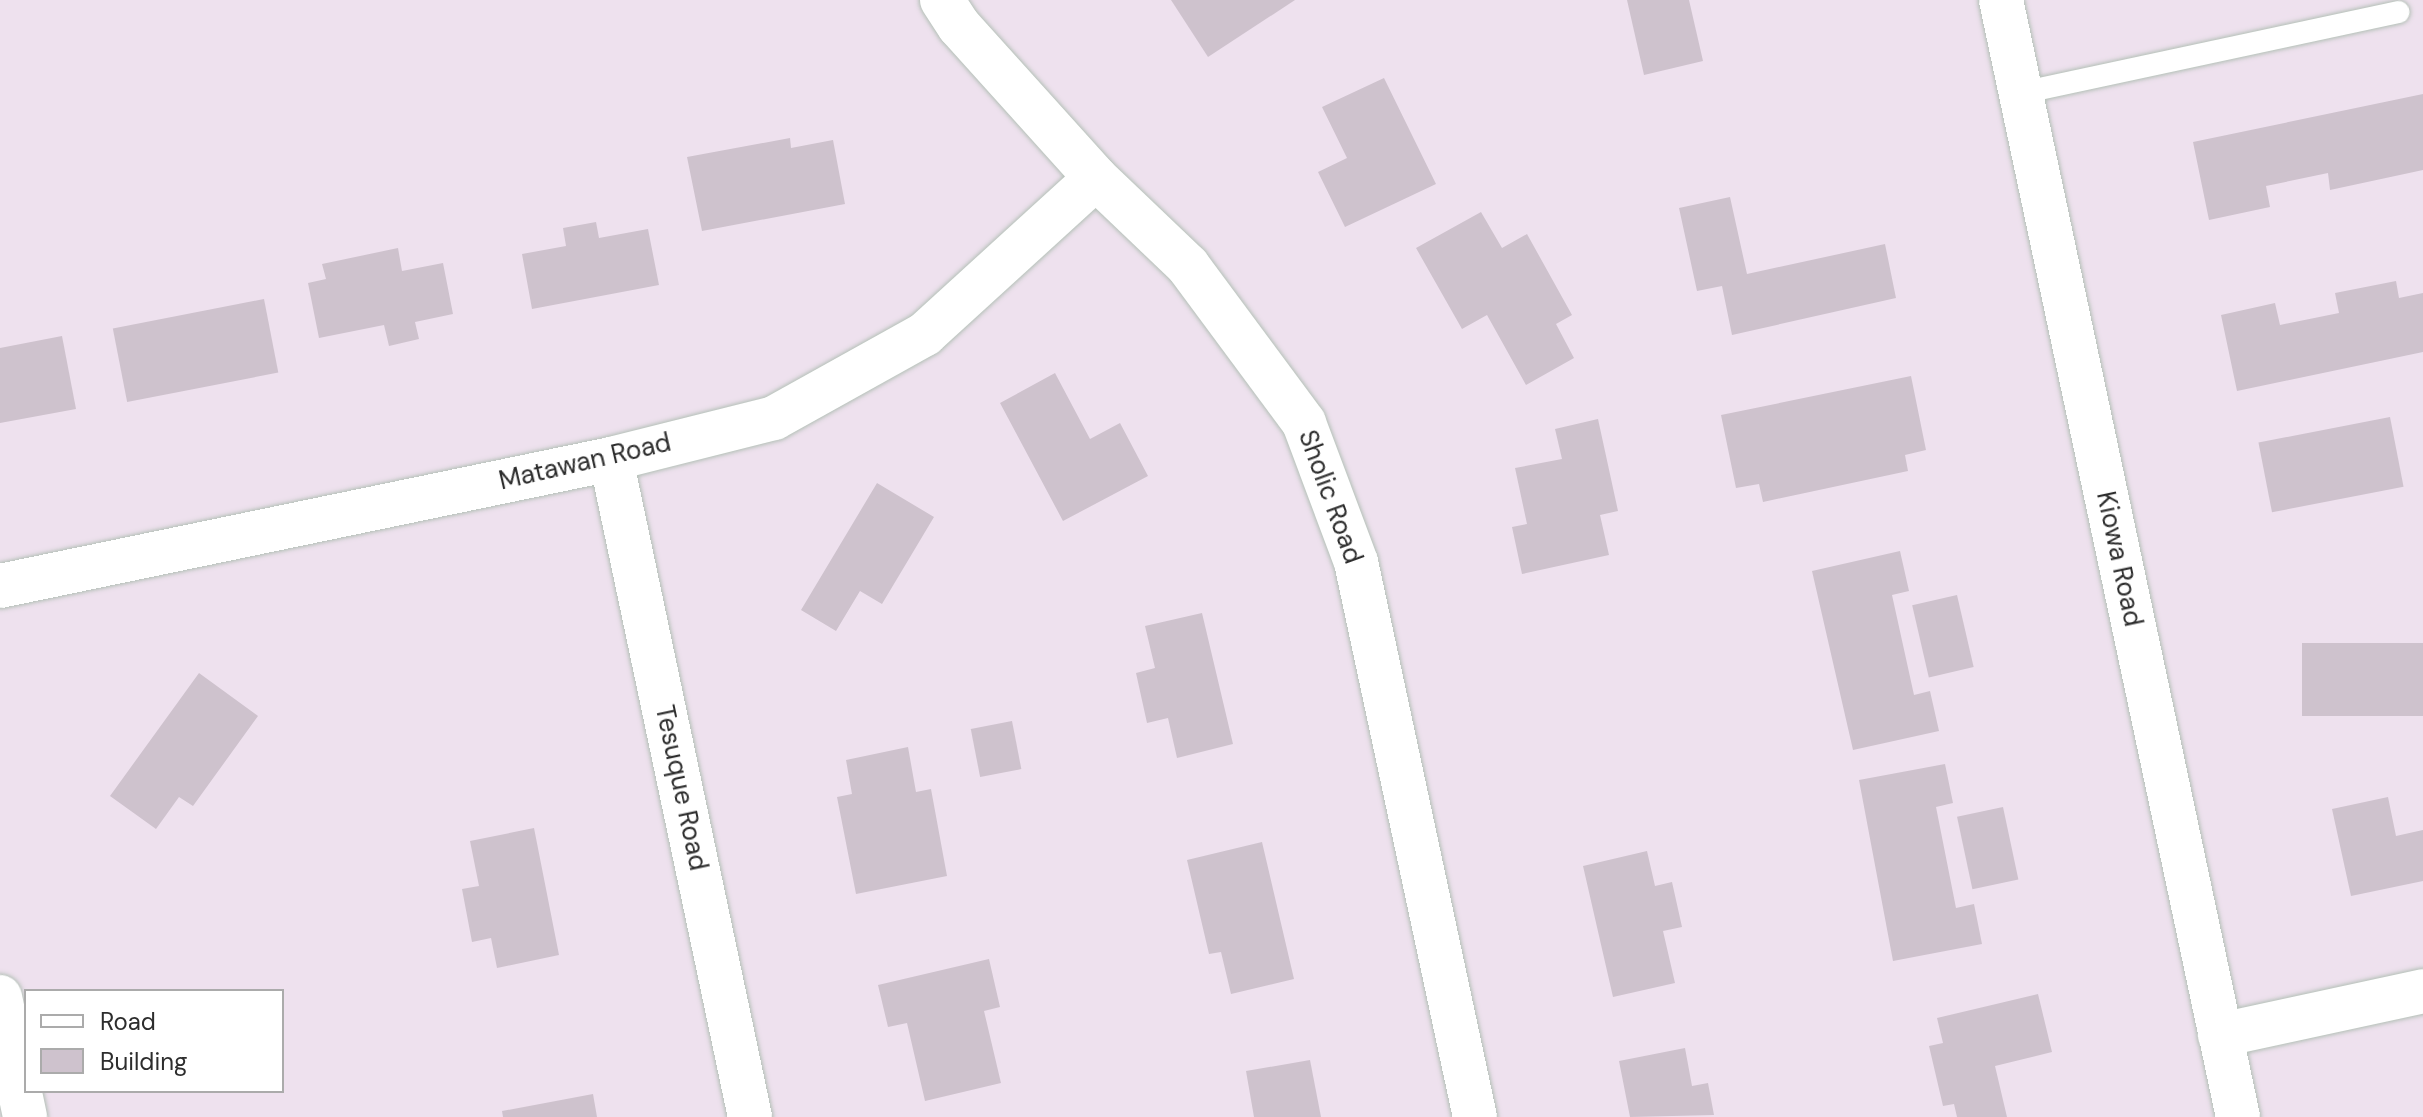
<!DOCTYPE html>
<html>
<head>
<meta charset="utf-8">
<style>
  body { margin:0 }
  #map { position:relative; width:2423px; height:1117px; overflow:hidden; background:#eee1ee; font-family:"DM Sans",sans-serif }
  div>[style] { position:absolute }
  .building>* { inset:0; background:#cec2cd; transform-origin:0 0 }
  .roads { filter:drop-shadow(0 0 2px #b4c0b7) drop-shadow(0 0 2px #b4c0b7) }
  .lane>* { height:22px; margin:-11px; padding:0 11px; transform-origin:11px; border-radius:11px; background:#fff }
  .street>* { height:44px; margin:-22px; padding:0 22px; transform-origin:22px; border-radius:22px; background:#fff }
  .secondary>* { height:44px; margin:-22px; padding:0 22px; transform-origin:22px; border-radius:22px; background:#fff }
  span { translate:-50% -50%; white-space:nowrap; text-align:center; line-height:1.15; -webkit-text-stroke:6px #fff; paint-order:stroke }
  .street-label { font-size:26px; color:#2d2d2d }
  .legend { position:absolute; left:24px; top:989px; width:260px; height:104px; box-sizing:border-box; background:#fff; border:2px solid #ababab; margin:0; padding:10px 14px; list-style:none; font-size:24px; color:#2d2d2d }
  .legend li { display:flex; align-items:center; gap:16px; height:40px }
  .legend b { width:40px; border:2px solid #ababab }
</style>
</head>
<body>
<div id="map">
  <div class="building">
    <i style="clip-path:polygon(1171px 0,1295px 0,1208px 57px)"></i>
    <i style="clip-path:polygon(1627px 0,1689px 0,1703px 61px,1644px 75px)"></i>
    <i style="clip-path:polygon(1384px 78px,1436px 184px,1345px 227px,1318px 172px,1347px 158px,1322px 107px)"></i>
    <i style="clip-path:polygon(2423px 94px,2423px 170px,2330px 190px,2328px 173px,2266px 186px,2270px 207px,2209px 220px,2193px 142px)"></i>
    <i style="clip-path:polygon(790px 138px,791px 148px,833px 140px,845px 204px,702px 231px,687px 157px)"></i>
    <i style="clip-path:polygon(1730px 197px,1747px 274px,1885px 244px,1896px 298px,1732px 335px,1722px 286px,1697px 291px,1679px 208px)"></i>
    <i style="clip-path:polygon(1481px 212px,1502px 248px,1527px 234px,1572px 315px,1556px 324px,1574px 358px,1526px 385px,1487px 315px,1462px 329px,1416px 248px)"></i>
    <i style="clip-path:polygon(596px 222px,599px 238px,648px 229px,659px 285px,532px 309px,522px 254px,566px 246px,563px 228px)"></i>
    <i style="clip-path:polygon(398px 248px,402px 271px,443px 263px,453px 314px,415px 322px,419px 339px,389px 346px,384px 325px,319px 338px,308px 283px,326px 279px,322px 264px)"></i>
    <i style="clip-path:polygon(2396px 281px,2399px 298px,2423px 293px,2423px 352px,2237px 391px,2221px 315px,2275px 303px,2280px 325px,2339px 313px,2335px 293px)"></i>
    <i style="left:264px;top:299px;width:75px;height:154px;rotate:79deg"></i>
    <i style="clip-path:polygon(62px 336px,76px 409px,0 423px,0 348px)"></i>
    <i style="clip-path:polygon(1055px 373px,1090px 439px,1120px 423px,1148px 476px,1063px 521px,1000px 403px)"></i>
    <i style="clip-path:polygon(1911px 376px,1926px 450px,1905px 455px,1908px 471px,1763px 502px,1759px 484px,1736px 488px,1721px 415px)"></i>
    <i style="left:2390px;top:417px;width:71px;height:134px;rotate:79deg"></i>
    <i style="clip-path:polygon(1598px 419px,1618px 511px,1600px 515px,1609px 555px,1522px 574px,1512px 527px,1527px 524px,1515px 468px,1562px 459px,1555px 429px)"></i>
    <i style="clip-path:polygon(877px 483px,934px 517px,882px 604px,860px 591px,836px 631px,801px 610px)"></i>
    <i style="clip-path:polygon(1900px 551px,1909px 591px,1892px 595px,1914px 695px,1930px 691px,1939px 731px,1853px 750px,1812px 571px)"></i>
    <i style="left:1957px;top:595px;width:74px;height:46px;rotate:77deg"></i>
    <i style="clip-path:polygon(1202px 613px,1233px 744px,1177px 758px,1168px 718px,1147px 723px,1136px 673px,1155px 668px,1145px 626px)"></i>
    <i style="left:2423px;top:643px;width:73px;height:121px;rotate:90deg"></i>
    <i style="clip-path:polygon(199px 673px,258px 716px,193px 806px,179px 797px,156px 829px,110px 796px)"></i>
    <i style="left:1012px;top:721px;width:49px;height:42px;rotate:79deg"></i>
    <i style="clip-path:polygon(908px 747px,916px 792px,931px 789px,947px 876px,856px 894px,837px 797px,852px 794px,846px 760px)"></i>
    <i style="clip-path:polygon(1945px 764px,1953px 803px,1936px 807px,1956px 908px,1974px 904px,1982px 944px,1893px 961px,1859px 780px)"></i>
    <i style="clip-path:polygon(2388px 797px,2396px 836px,2423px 830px,2423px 881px,2351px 896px,2332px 809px)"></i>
    <i style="left:2003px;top:807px;width:74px;height:47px;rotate:78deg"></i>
    <i style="clip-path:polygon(534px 828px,559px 955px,497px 968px,491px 938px,472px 942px,462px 889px,479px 886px,470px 841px)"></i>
    <i style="clip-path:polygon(1262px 842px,1294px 979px,1231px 994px,1221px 952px,1209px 954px,1187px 860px)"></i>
    <i style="clip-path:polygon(1647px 851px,1655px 886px,1672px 882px,1682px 927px,1663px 931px,1675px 983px,1613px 997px,1583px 866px)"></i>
    <i style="clip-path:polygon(989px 959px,1000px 1007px,984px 1011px,1001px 1083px,925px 1101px,907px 1023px,888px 1027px,878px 985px)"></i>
    <i style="clip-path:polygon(2038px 994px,2052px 1052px,1995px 1066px,2007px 1117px,1957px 1117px,1954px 1104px,1943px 1106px,1929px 1046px,1943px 1043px,1937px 1018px)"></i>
    <i style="clip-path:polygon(1685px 1048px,1692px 1086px,1708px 1083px,1714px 1115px,1630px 1117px,1619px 1061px)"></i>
    <i style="clip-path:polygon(1310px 1060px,1321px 1117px,1254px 1117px,1246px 1071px)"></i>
    <i style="clip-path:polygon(593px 1094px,597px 1117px,503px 1117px,502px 1111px)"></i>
  </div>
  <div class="roads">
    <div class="lane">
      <i style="left:2021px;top:93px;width:386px;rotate:-12.1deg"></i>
    </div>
    <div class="street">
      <i style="left:942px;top:0;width:31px;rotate:57deg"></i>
      <i style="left:959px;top:26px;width:205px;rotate:48deg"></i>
      <i style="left:1096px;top:178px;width:127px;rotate:43.7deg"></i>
      <i style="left:1188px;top:266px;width:195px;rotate:53.5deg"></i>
      <i style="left:1304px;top:423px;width:148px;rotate:69.5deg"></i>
      <i style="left:1356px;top:562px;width:568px;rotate:77.9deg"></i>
      <i style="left:611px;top:459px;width:673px;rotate:78.07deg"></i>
      <i style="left:0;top:586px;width:624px;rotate:-11.74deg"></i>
      <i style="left:611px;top:459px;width:168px;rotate:-14.1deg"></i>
      <i style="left:774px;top:418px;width:173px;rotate:-29.1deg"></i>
      <i style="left:925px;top:334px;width:231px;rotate:-42.4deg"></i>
      <i style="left:0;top:997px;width:123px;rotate:78.2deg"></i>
      <i style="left:2220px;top:1035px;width:208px;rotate:-12.2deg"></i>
    </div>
    <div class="secondary">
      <i style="left:2001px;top:0;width:1142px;rotate:78.02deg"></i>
    </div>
  </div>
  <div class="street-label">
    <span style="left:585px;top:462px;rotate:-13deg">Matawan Road</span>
    <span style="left:1330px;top:497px;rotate:70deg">Sholic Road</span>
    <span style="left:2119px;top:559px;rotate:78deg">Kiowa Road</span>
    <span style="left:681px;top:788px;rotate:78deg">Tesuque Road</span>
  </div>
  <ul class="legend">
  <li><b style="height:10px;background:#fff"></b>Road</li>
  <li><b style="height:22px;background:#cec2cd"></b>Building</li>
  </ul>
</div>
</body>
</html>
